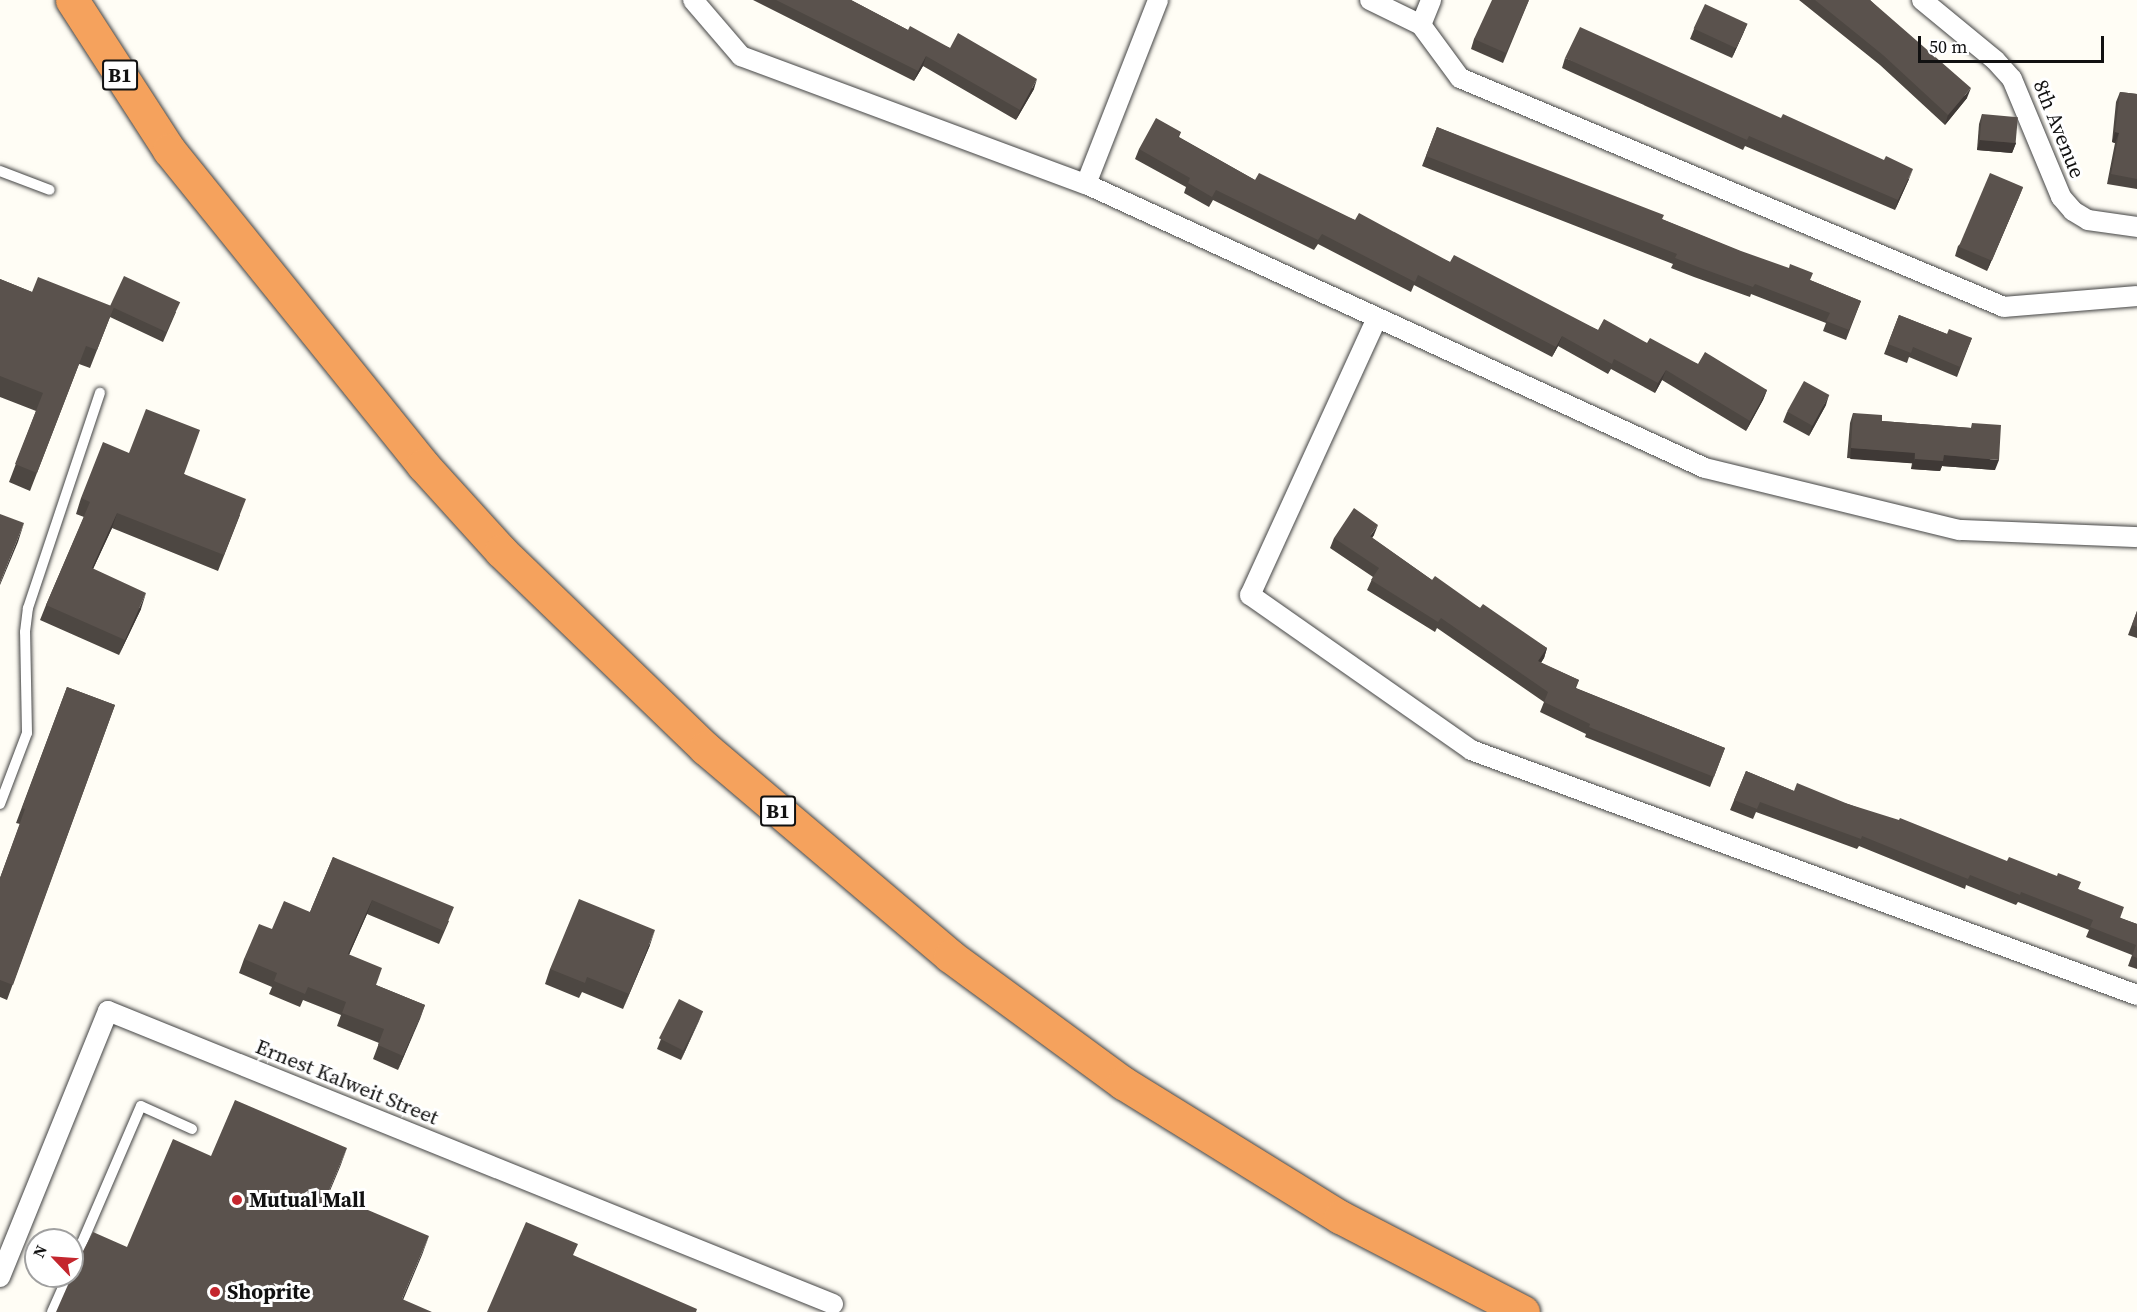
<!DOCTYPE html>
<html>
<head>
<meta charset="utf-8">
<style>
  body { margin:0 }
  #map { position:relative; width:2137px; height:1312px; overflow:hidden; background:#fffdf5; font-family:"Source Serif 4",serif }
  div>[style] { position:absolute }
  .roads { filter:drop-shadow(0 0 2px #444) drop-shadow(0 0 2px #444) }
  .lane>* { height:10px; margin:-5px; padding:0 5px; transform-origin:5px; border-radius:5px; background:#fff }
  .street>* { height:20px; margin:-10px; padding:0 10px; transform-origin:10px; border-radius:10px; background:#fff }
  .highway>* { height:33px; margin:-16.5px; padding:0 16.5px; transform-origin:16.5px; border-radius:16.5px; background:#f5a25d }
  .wall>* { inset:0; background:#4d4742 }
  .shaded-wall>* { inset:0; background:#3f3936; transform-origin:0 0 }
  .building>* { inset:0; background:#5a524d; transform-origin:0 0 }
  .dots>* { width:16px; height:16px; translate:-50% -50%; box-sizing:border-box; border:3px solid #fff; border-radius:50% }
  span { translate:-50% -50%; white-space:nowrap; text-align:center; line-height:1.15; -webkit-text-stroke:6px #fff; paint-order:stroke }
  .shield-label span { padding:2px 4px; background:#fff; border:2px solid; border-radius:4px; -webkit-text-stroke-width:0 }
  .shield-label { font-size:20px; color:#111; font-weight:700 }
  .street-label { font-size:21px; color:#111 }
  .poi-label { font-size:21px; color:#111; font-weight:700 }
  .left { translate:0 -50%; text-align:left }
  .north { position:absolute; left:24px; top:1228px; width:60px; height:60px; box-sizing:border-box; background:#fff; border:2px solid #a0a0a0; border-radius:50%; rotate:295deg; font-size:16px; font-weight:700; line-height:24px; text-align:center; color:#111 }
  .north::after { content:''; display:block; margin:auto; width:21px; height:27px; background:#c4262e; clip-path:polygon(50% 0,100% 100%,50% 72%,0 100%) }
  .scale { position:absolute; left:1918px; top:36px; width:186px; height:27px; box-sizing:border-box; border:3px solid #111; border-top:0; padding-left:8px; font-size:18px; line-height:21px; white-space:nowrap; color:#111; -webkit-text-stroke:4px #fff; paint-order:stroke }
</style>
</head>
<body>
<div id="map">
  <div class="roads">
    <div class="lane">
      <i style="left:0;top:171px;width:53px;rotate:20.8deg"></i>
      <i style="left:0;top:804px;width:76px;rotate:-69.2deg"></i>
      <i style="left:27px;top:733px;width:101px;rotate:-91.1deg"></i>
      <i style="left:25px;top:632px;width:24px;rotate:-83deg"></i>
      <i style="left:28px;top:608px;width:227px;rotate:-71.5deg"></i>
      <i style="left:72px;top:1266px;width:174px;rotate:-66.7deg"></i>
      <i style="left:141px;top:1106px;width:56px;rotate:24.3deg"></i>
      <i style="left:52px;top:1312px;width:39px;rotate:-66deg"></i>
    </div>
    <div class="street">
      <i style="left:693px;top:0;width:74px;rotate:49.4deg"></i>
      <i style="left:741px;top:56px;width:368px;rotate:20.4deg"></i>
      <i style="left:1086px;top:184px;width:681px;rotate:24.65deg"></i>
      <i style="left:1705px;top:468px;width:262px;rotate:13.7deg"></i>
      <i style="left:1960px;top:530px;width:177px;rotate:2.3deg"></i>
      <i style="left:1370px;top:0;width:57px;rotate:26.1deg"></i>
      <i style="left:1421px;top:25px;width:66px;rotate:53.7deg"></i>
      <i style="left:1460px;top:78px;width:590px;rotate:22.83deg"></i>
      <i style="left:2004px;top:307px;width:133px;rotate:-4.7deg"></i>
      <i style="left:1922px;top:0;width:94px;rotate:39.4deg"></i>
      <i style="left:1995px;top:60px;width:25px;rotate:48deg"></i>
      <i style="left:2012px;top:79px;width:128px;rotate:67.4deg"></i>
      <i style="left:2061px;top:197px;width:18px;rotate:49deg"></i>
      <i style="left:2073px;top:211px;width:17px;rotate:31deg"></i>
      <i style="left:2088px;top:220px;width:49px;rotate:8.1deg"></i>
      <i style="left:1421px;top:25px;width:27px;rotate:-68deg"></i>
      <i style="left:1086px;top:184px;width:198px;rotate:-68.6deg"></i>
      <i style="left:1377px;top:318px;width:305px;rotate:114.6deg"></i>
      <i style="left:1250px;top:595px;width:270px;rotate:35deg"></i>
      <i style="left:1471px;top:750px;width:710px;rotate:20.2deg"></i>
      <i style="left:0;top:1277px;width:287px;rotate:-67.9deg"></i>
      <i style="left:108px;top:1011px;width:782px;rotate:22.01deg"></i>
    </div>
    <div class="highway">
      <i style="left:72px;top:0;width:179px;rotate:57.1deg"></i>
      <i style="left:169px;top:150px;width:405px;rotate:51.1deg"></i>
      <i style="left:423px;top:465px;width:116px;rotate:47.8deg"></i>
      <i style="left:501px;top:551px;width:284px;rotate:44deg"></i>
      <i style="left:705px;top:748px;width:321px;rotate:40.3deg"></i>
      <i style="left:950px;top:956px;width:215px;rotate:36.3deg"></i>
      <i style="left:1123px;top:1083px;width:255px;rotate:31.7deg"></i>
      <i style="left:1340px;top:1217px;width:206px;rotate:27.4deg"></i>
    </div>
  </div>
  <div class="wall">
    <i style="clip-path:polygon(753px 0,851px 0,908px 30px,950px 48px,1034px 89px,1016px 120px,923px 66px,914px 81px)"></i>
    <i style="clip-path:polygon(1529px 0,1503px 63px,1471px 49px,1474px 39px)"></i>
    <i style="clip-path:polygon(1799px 0,1870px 0,1967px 98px,1945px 125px,1880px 65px)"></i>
    <i style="clip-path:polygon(1747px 24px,1732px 58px,1690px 39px,1694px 29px)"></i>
    <i style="clip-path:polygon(1565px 58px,1909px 179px,1895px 210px,1745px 146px,1743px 150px,1562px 68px)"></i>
    <i style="clip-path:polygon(2120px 92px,2137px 94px,2137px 189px,2107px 184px,2115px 143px,2112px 142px,2116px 102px)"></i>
    <i style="clip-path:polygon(1982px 114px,2016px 143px,2012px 153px,1977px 150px,1979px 124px)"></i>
    <i style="clip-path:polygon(1437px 127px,1861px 301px,1846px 340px,1823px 331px,1826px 323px,1751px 294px,1750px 297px,1694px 277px,1671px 268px,1673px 264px,1422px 166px)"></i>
    <i style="clip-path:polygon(1181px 132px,1179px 137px,1255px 180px,1355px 220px,1450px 262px,1598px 330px,1647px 343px,1698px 364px,1767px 390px,1763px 400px,1746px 431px,1662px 380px,1655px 393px,1611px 369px,1608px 374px,1558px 346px,1552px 357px,1414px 285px,1411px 292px,1318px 244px,1314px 250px,1213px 200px,1209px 207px,1184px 193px,1186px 187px,1135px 159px,1139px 149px)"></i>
    <i style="clip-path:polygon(2023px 187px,1987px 271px,1955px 256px,1958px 246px)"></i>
    <i style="clip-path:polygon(0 279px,32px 292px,110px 306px,176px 312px,163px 342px,110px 317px,90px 368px,79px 364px,30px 491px,9px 482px,36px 411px,0 397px)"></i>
    <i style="clip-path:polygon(1899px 315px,1947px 334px,1972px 338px,1957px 377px,1909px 357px,1907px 363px,1884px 354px)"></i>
    <i style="clip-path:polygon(1826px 405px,1809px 436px,1783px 422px,1787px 412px)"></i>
    <i style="clip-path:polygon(1853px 413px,1882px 421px,1971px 428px,1972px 423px,1995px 470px,1942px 466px,1940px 471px,1911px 469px,1912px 463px,1847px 458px,1850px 423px)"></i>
    <i style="clip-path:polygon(184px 474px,240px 515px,218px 571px,112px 528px,93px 569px,141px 609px,119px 655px,40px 620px,46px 605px,84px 517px,76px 514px,81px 498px)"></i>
    <i style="clip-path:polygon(1374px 535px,1372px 538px,1432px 580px,1480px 608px,1547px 648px,1544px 658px,1541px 663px,1579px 680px,1576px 688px,1725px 748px,1710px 787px,1585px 737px,1586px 734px,1540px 712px,1544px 702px,1437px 628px,1435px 632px,1367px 590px,1373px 577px,1330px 548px,1334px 538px)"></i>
    <i style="clip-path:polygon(2137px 611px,2137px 638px,2128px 635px)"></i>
    <i style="clip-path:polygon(67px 687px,115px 705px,7px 1000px,0 997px,0 878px,20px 824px,16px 823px)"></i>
    <i style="clip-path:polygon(1746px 771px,1794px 791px,1848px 804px,2078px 889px,2121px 918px,2137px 924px,2137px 969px,2128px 966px,2132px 955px,2086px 937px,2089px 930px,2018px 902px,2016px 905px,1966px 885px,1965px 889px,1859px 846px,1857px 849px,1756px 812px,1753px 819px,1730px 810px)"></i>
    <i style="clip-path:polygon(333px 857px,449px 921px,439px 944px,367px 914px,349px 955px,376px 985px,425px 1005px,398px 1070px,373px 1059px,379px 1043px,337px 1026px,341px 1015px,303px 1000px,300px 1007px,269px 994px,272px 987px,239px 973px,244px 959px,310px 912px)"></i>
    <i style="clip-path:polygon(650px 945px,623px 1009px,582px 992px,579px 998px,545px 984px,550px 969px)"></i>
    <i style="clip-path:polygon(703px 1011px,681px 1060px,657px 1049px,661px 1039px)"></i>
  </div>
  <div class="shaded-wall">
    <i style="clip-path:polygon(1747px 24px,1743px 34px,1732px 58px,1735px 48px)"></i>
    <i style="clip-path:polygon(926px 56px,923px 66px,914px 81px,918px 71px)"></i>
    <i style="clip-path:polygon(1037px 79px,1034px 89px,1016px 120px,1020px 110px)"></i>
    <i style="clip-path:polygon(1971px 88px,1967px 98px,1945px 125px,1948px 115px)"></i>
    <i style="clip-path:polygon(2115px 132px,2119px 133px,2115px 143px,2112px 142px)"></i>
    <i style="clip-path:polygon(1980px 140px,2016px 143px,2012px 153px,1977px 150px)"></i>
    <i style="clip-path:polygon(1913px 169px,1909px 179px,1895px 210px,1898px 200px)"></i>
    <i style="clip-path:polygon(2023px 187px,2019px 197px,1987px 271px,1990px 261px)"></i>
    <i style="clip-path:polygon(1562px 336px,1558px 346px,1552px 357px,1556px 347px)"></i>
    <i style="clip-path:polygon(1666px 370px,1662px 380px,1655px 393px,1658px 383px)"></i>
    <i style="clip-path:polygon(1767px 390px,1763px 400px,1746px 431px,1750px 421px)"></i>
    <i style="clip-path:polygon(1829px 395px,1826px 405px,1809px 436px,1812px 426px)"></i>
    <i style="left:1851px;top:448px;width:64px;height:11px;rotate:4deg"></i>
    <i style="clip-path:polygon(1944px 455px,1999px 460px,1995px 470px,1942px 466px,1940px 471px,1911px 469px,1915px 459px)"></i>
    <i style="clip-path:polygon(117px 513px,112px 528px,86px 584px,92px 568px)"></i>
    <i style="clip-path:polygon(24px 523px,18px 542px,0 585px,0 583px)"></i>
    <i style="clip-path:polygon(1378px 525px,1374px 535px,1366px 546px,1370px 536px)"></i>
    <i style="clip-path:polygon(146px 593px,141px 609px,119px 655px,125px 640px)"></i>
    <i style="clip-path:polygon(1547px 648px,1544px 658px,1535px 671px,1538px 661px)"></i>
    <i style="clip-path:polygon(372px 900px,367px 914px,343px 968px,348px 954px)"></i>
    <i style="clip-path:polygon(655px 930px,650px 945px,623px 1009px,629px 994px)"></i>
    <i style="clip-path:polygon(425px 1005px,420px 1019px,398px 1070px,403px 1056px)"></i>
    <i style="clip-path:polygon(703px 1011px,699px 1021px,681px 1060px,685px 1050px)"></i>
    <i style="clip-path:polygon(347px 1148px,340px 1167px,321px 1212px,328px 1193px)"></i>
    <i style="clip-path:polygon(429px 1236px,422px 1255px,398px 1312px,402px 1299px)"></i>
  </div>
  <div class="building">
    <i style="clip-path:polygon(776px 0,851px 0,908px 30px,910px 26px,950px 48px,958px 33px,1037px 79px,1020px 110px,926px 56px,918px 71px)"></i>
    <i style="clip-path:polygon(1492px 0,1529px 0,1506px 53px,1474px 39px)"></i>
    <i style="clip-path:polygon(1815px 0,1870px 0,1971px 88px,1948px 115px,1883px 55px)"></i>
    <i style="left:1705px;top:4px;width:47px;height:27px;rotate:25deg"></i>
    <i style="clip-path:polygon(1580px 27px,1781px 118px,1783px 114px,1884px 160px,1886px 156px,1913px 169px,1898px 200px,1749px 136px,1747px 140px,1565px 58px)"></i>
    <i style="clip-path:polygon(2120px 92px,2137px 94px,2137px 179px,2111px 174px,2119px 133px,2115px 132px)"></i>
    <i style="left:1982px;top:114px;width:36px;height:26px;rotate:5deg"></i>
    <i style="clip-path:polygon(1156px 118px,1181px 132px,1178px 137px,1255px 180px,1259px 173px,1355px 220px,1359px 213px,1450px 262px,1454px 255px,1598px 330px,1604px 319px,1647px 343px,1650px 338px,1698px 364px,1705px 352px,1767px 390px,1750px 421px,1666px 370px,1658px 383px,1614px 359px,1612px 364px,1562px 336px,1556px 347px,1418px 275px,1415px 282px,1322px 234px,1318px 240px,1216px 190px,1212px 197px,1188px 183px,1190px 178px,1139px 149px)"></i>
    <i style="clip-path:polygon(1437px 127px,1664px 215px,1662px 219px,1741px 251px,1789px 268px,1790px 264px,1813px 273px,1810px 280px,1861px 301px,1849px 330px,1826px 321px,1830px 313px,1755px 284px,1753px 287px,1698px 267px,1675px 258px,1677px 254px,1426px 156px)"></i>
    <i style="left:1990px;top:173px;width:36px;height:80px;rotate:23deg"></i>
    <i style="left:124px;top:276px;width:62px;height:33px;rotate:25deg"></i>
    <i style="clip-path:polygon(38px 277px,114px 307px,97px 350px,86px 346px,37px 473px,15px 464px,43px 393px,0 376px,0 279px,32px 292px)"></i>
    <i style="clip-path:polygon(1899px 315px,1947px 334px,1949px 329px,1972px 338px,1960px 367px,1913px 347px,1911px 353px,1888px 344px)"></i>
    <i style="left:1804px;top:381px;width:29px;height:35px;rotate:29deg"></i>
    <i style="clip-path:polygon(146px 409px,200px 430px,184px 474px,246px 499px,224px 555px,117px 513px,92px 568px,146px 593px,125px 640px,46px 605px,90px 502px,81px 498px,103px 442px,129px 453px)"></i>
    <i style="clip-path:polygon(1853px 413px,1882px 415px,1882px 421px,1972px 428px,1972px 423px,2001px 425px,1999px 460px,1944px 455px,1943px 461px,1915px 459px,1915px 453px,1851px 448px)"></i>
    <i style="clip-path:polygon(1354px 508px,1378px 525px,1370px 536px,1432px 580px,1435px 576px,1480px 608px,1483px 604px,1547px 648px,1538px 661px,1579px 680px,1575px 688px,1725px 748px,1714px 777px,1589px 727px,1590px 724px,1544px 702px,1548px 692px,1441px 618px,1438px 622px,1371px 580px,1379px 568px,1334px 538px)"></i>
    <i style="clip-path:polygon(0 514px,24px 523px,0 583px)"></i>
    <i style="clip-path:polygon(2137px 611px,2137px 627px,2132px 625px)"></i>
    <i style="clip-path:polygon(67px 687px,115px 705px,13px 985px,0 980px,0 878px,25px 809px,22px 808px)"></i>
    <i style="clip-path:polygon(1746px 771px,1794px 791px,1797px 783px,1848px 804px,1899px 820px,1900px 818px,2007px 861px,2009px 857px,2057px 876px,2058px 873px,2081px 882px,2078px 889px,2124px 907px,2120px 918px,2137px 924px,2137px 958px,2132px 956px,2136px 945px,2090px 927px,2093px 920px,2021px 892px,2020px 895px,1970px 875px,1968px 879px,1862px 836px,1861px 839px,1760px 802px,1757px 809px,1734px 800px)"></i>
    <i style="clip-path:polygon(333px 857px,454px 907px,444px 931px,372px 900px,348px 954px,382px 968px,376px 985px,425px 1005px,403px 1056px,378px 1045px,384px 1029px,342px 1013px,346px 1002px,308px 987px,305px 994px,274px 981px,277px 973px,244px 959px,259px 924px,272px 929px,284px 901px,310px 912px)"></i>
    <i style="clip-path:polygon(579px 899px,655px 930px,629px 994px,587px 977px,585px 983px,550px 969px)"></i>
    <i style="left:679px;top:999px;width:27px;height:44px;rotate:27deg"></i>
    <i style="clip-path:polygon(235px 1100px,347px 1148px,328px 1193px,429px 1236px,402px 1299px,432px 1312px,56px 1312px,82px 1253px,93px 1232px,127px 1247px,173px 1139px,211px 1156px)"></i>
    <i style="clip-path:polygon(526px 1222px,578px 1244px,573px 1255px,697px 1309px,696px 1312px,487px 1312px)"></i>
  </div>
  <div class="dots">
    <i style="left:237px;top:1200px;background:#c4262e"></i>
    <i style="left:215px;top:1292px;background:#c4262e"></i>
  </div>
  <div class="shield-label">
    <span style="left:120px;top:75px">B1</span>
    <span style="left:778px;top:811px">B1</span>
  </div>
  <div class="street-label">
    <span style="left:2059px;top:129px;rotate:68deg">8th Avenue</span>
    <span style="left:347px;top:1082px;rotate:22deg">Ernest Kalweit Street</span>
  </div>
  <div class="poi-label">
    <span class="left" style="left:249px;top:1200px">Mutual Mall</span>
    <span class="left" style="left:227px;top:1292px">Shoprite</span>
  </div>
  <div class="north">N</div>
  <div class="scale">50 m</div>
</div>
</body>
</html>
